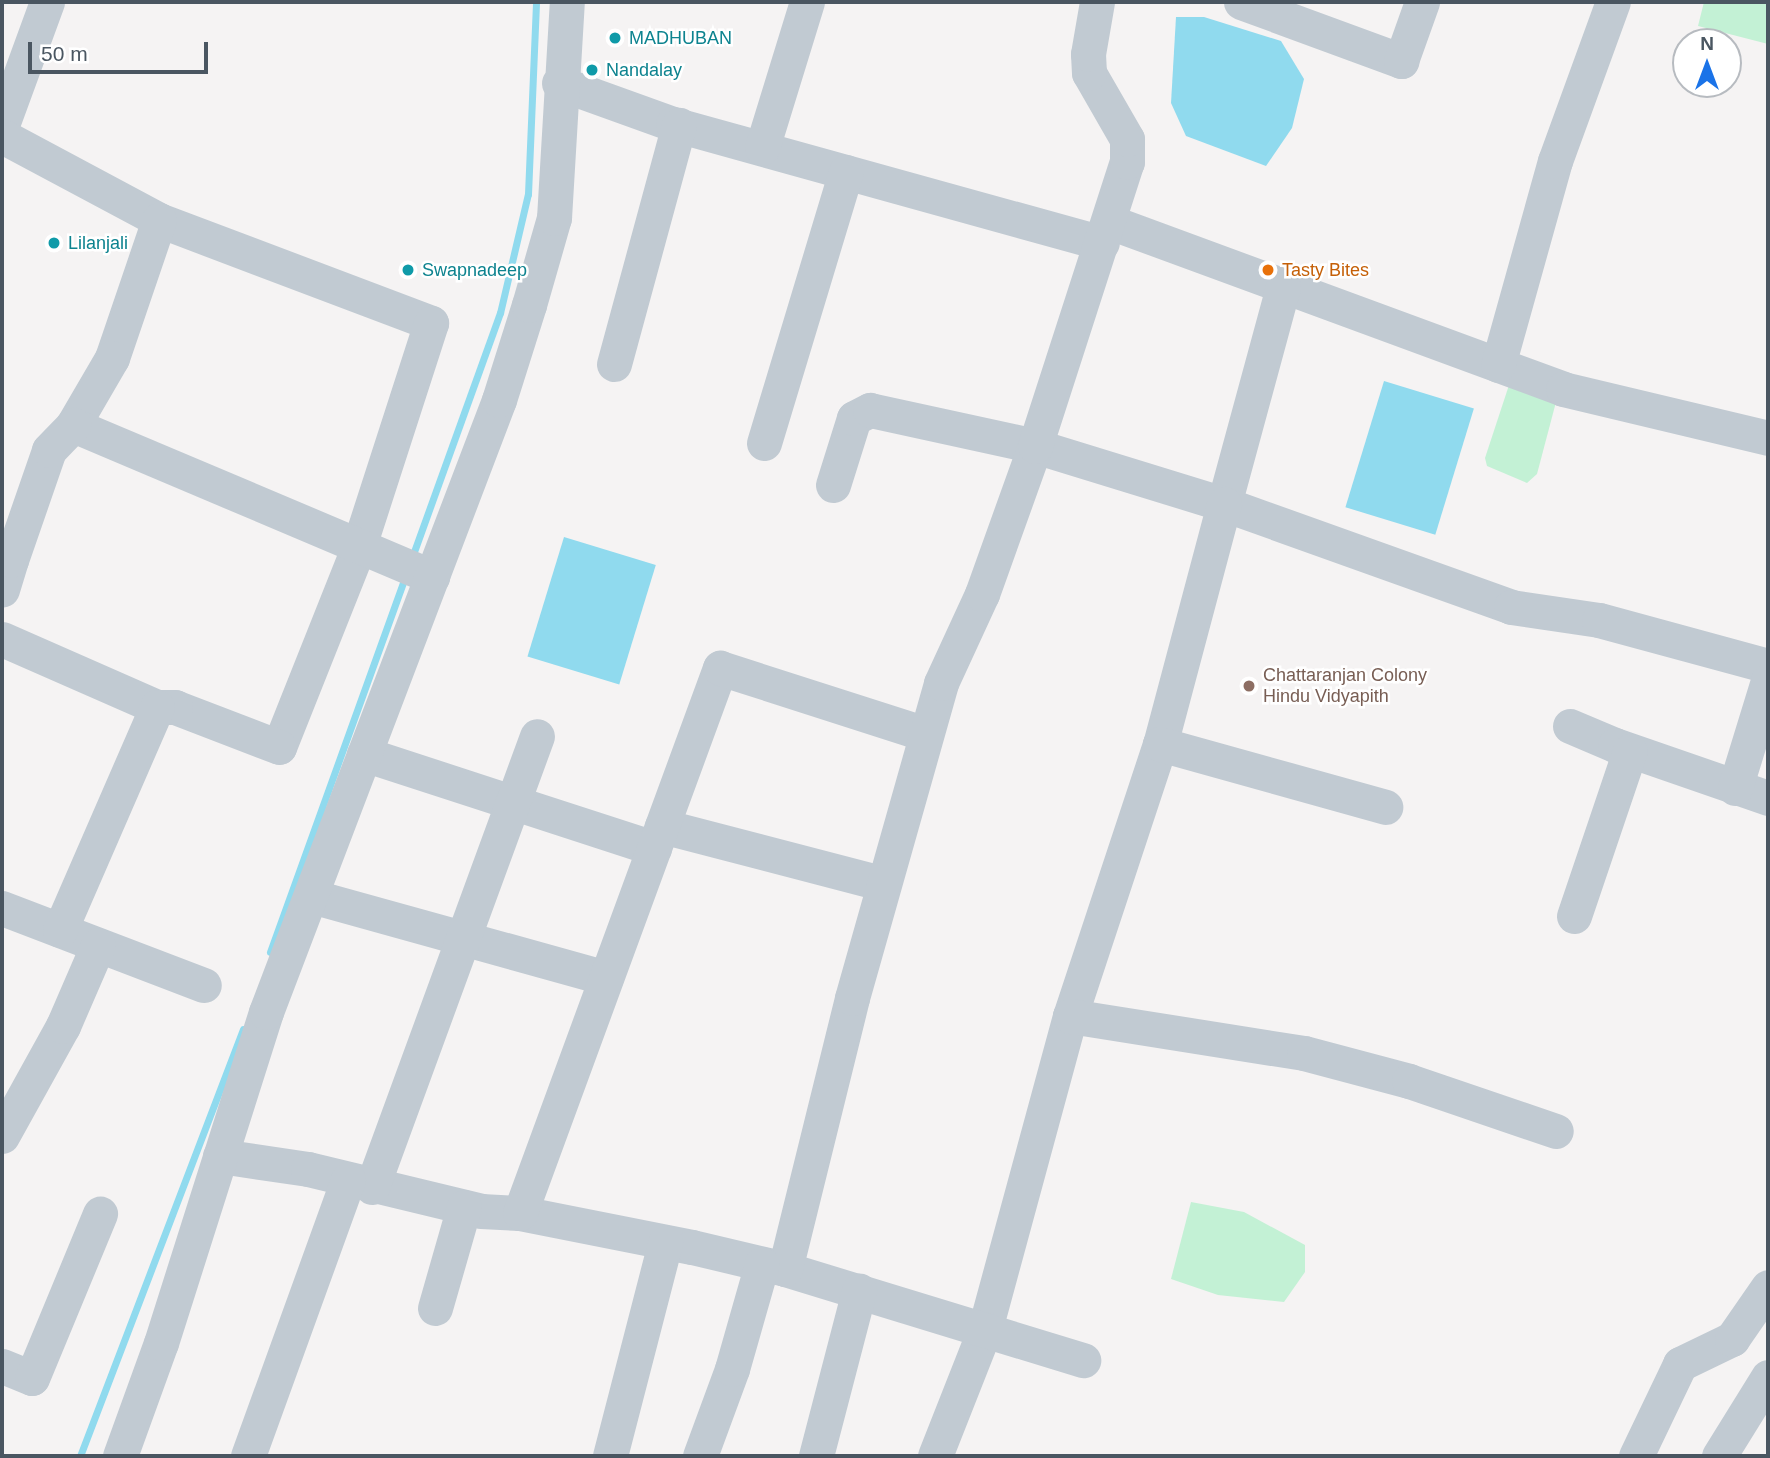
<!DOCTYPE html>
<html>
<head>
<meta charset="utf-8">
<style>
  body { margin:0 }
  #map { position:relative; width:1770px; height:1458px; overflow:hidden; background:#f5f3f3; font-family:Helvetica,sans-serif }
  div>[style] { position:absolute }
  .green>* { inset:0; background:#c3f1d5 }
  .water>* { inset:0; background:#90daee; transform-origin:0 0 }
  .stream>* { height:7px; margin:-3.5px; padding:0 3.5px; transform-origin:3.5px; border-radius:3.5px; background:#90daee }
  .minor>* { height:35px; margin:-17.5px; padding:0 17.5px; transform-origin:17.5px; border-radius:17.5px; background:#c1cad2 }
  .dots>* { width:19px; height:19px; translate:-50% -50%; box-sizing:border-box; border:4px solid #fff; border-radius:50% }
  span { translate:-50% -50%; white-space:nowrap; text-align:center; line-height:1.15; -webkit-text-stroke:5px #fff; paint-order:stroke }
  .culture-label { font-size:18px; color:#0d838f }
  .left { translate:0 -50%; text-align:left }
  .food-label { font-size:18px; color:#c56008 }
  .education-label { font-size:18px; color:#785e54 }
  .frame { position:absolute; inset:0; border:4px solid #4a5661; pointer-events:none }
  .north { position:absolute; left:1672px; top:28px; width:70px; height:70px; box-sizing:border-box; background:#fff; border:2px solid #b7bbc0; border-radius:50%; rotate:0deg; font-size:19px; font-weight:700; line-height:28px; text-align:center; color:#4a5661 }
  .north::after { content:''; display:block; margin:auto; width:24px; height:32px; background:#1a73e8; clip-path:polygon(50% 0,100% 100%,50% 72%,0 100%) }
  .scale { position:absolute; left:28px; top:42px; width:180px; height:32px; box-sizing:border-box; border:4px solid #4a5661; border-top:0; padding-left:9px; font-size:21px; line-height:24px; white-space:nowrap; color:#4a5661; -webkit-text-stroke:5px #fff; paint-order:stroke }
</style>
</head>
<body>
<div id="map">
  <div class="green">
    <i style="clip-path:polygon(1704px 2px,1768px 2px,1768px 44px,1698px 26px)"></i>
    <i style="clip-path:polygon(1510px 382px,1556px 402px,1537px 474px,1527px 483px,1487px 466px,1485px 458px)"></i>
    <i style="clip-path:polygon(1191px 1202px,1244px 1212px,1305px 1245px,1305px 1272px,1284px 1302px,1218px 1295px,1171px 1279px)"></i>
  </div>
  <div class="water">
    <i style="clip-path:polygon(1176px 17px,1204px 17px,1281px 41px,1304px 79px,1292px 128px,1266px 166px,1186px 136px,1171px 103px)"></i>
    <i style="left:1384px;top:381px;width:94px;height:132px;rotate:17deg"></i>
    <i style="left:564px;top:537px;width:96px;height:125px;rotate:17deg"></i>
  </div>
  <div class="stream">
    <i style="left:411px;top:560px;width:263px;rotate:-70.2deg"></i>
    <i style="left:500px;top:313px;width:122px;rotate:-76.8deg"></i>
    <i style="left:528px;top:194px;width:192px;rotate:-87.6deg"></i>
    <i style="left:270px;top:952px;width:398px;rotate:-70.2deg"></i>
    <i style="left:80px;top:1456px;width:457px;rotate:-69.1deg"></i>
  </div>
  <div class="minor">
    <i style="left:1241px;top:2px;width:171px;rotate:20.2deg"></i>
    <i style="left:1401px;top:61px;width:63px;rotate:-70.4deg"></i>
    <i style="left:559px;top:83px;width:121px;rotate:19.8deg"></i>
    <i style="left:673px;top:124px;width:445px;rotate:15.5deg"></i>
    <i style="left:2px;top:125px;width:131px;rotate:-69.9deg"></i>
    <i style="left:2px;top:136px;width:178px;rotate:28.1deg"></i>
    <i style="left:159px;top:220px;width:291px;rotate:20.7deg"></i>
    <i style="left:431px;top:323px;width:234px;rotate:107.9deg"></i>
    <i style="left:359px;top:546px;width:216px;rotate:111.7deg"></i>
    <i style="left:279px;top:747px;width:111px;rotate:-159deg"></i>
    <i style="left:175px;top:707px;width:18px;rotate:180deg"></i>
    <i style="left:157px;top:707px;width:169px;rotate:-156.3deg"></i>
    <i style="left:762px;top:148px;width:153px;rotate:-72.9deg"></i>
    <i style="left:159px;top:220px;width:146px;rotate:108.8deg"></i>
    <i style="left:112px;top:358px;width:78px;rotate:120.2deg"></i>
    <i style="left:73px;top:425px;width:390px;rotate:22.9deg"></i>
    <i style="left:1110px;top:222px;width:483px;rotate:20.2deg"></i>
    <i style="left:1563px;top:389px;width:211px;rotate:13.4deg"></i>
    <i style="left:1283px;top:287px;width:225px;rotate:105.2deg"></i>
    <i style="left:1224px;top:504px;width:305px;rotate:19.7deg"></i>
    <i style="left:1511px;top:607px;width:89px;rotate:8.4deg"></i>
    <i style="left:1599px;top:620px;width:175px;rotate:15.2deg"></i>
    <i style="left:614px;top:364px;width:248px;rotate:-74.8deg"></i>
    <i style="left:1498px;top:365px;width:212px;rotate:-74.4deg"></i>
    <i style="left:1555px;top:161px;width:169px;rotate:-70deg"></i>
    <i style="left:764px;top:443px;width:283px;rotate:-73.2deg"></i>
    <i style="left:833px;top:485px;width:70px;rotate:-72.6deg"></i>
    <i style="left:854px;top:418px;width:18px;rotate:-27deg"></i>
    <i style="left:870px;top:410px;width:169px;rotate:12.3deg"></i>
    <i style="left:1035px;top:446px;width:198px;rotate:17.1deg"></i>
    <i style="left:1224px;top:504px;width:248px;rotate:104.9deg"></i>
    <i style="left:1160px;top:744px;width:287px;rotate:108.3deg"></i>
    <i style="left:1070px;top:1016px;width:324px;rotate:105.2deg"></i>
    <i style="left:985px;top:1329px;width:136px;rotate:111.5deg"></i>
    <i style="left:2px;top:557px;width:9px;rotate:18deg"></i>
    <i style="left:11px;top:560px;width:31px;rotate:107deg"></i>
    <i style="left:11px;top:560px;width:116px;rotate:-70.9deg"></i>
    <i style="left:49px;top:450px;width:35px;rotate:-46deg"></i>
    <i style="left:1570px;top:726px;width:49px;rotate:22.9deg"></i>
    <i style="left:1615px;top:745px;width:162px;rotate:19.1deg"></i>
    <i style="left:1160px;top:744px;width:234px;rotate:15.6deg"></i>
    <i style="left:364px;top:754px;width:305px;rotate:18deg"></i>
    <i style="left:1735px;top:788px;width:112px;rotate:-72.9deg"></i>
    <i style="left:662px;top:826px;width:229px;rotate:14.6deg"></i>
    <i style="left:311px;top:896px;width:306px;rotate:15.5deg"></i>
    <i style="left:2px;top:908px;width:216px;rotate:20.9deg"></i>
    <i style="left:1574px;top:916px;width:174px;rotate:-71.3deg"></i>
    <i style="left:60px;top:930px;width:243px;rotate:-66.5deg"></i>
    <i style="left:1070px;top:1016px;width:237px;rotate:9deg"></i>
    <i style="left:1304px;top:1053px;width:109px;rotate:14.9deg"></i>
    <i style="left:1409px;top:1081px;width:155px;rotate:18.8deg"></i>
    <i style="left:2px;top:1136px;width:126px;rotate:-61deg"></i>
    <i style="left:63px;top:1026px;width:88px;rotate:-66.6deg"></i>
    <i style="left:220px;top:1156px;width:89px;rotate:8.4deg"></i>
    <i style="left:308px;top:1169px;width:178px;rotate:13.6deg"></i>
    <i style="left:481px;top:1211px;width:39px;rotate:3deg"></i>
    <i style="left:520px;top:1213px;width:175px;rotate:11.2deg"></i>
    <i style="left:692px;top:1247px;width:96px;rotate:13.3deg"></i>
    <i style="left:785px;top:1269px;width:312px;rotate:17deg"></i>
    <i style="left:372px;top:1187px;width:480px;rotate:-69.9deg"></i>
    <i style="left:520px;top:1213px;width:581px;rotate:-69.85deg"></i>
    <i style="left:720px;top:668px;width:216px;rotate:17.8deg"></i>
    <i style="left:785px;top:1269px;width:279px;rotate:-76.1deg"></i>
    <i style="left:852px;top:998px;width:327px;rotate:-74.2deg"></i>
    <i style="left:941px;top:683px;width:98px;rotate:-65.3deg"></i>
    <i style="left:982px;top:594px;width:157px;rotate:-70.3deg"></i>
    <i style="left:1035px;top:446px;width:299px;rotate:-72.1deg"></i>
    <i style="left:1127px;top:162px;width:23px;rotate:-90deg"></i>
    <i style="left:1127px;top:139px;width:76px;rotate:-119.9deg"></i>
    <i style="left:1089px;top:73px;width:19px;rotate:-93deg"></i>
    <i style="left:1088px;top:54px;width:53px;rotate:-80.2deg"></i>
    <i style="left:435px;top:1308px;width:105px;rotate:-74deg"></i>
    <i style="left:2px;top:1366px;width:32px;rotate:22deg"></i>
    <i style="left:32px;top:1378px;width:178px;rotate:-67.5deg"></i>
    <i style="left:120px;top:1456px;width:120px;rotate:-70.1deg"></i>
    <i style="left:161px;top:1343px;width:347px;rotate:-72.4deg"></i>
    <i style="left:266px;top:1012px;width:655px;rotate:-69.16deg"></i>
    <i style="left:499px;top:400px;width:100px;rotate:-72.5deg"></i>
    <i style="left:529px;top:305px;width:91px;rotate:-74deg"></i>
    <i style="left:554px;top:218px;width:216px;rotate:-86.6deg"></i>
    <i style="left:248px;top:1456px;width:294px;rotate:-70.1deg"></i>
    <i style="left:610px;top:1456px;width:220px;rotate:-75.5deg"></i>
    <i style="left:700px;top:1456px;width:93px;rotate:-69.8deg"></i>
    <i style="left:732px;top:1369px;width:109px;rotate:-74.1deg"></i>
    <i style="left:816px;top:1456px;width:171px;rotate:-75.4deg"></i>
    <i style="left:1636px;top:1456px;width:102px;rotate:-64.4deg"></i>
    <i style="left:1680px;top:1364px;width:58px;rotate:-25.7deg"></i>
    <i style="left:1732px;top:1339px;width:63px;rotate:-55.3deg"></i>
    <i style="left:1719px;top:1456px;width:93px;rotate:-58.2deg"></i>
  </div>
  <div class="dots">
    <i style="left:615px;top:38px;background:#0f9aa8"></i>
    <i style="left:592px;top:70px;background:#0f9aa8"></i>
    <i style="left:54px;top:243px;background:#0f9aa8"></i>
    <i style="left:408px;top:270px;background:#0f9aa8"></i>
    <i style="left:1268px;top:270px;background:#e8710a"></i>
    <i style="left:1249px;top:686px;background:#8d6e63"></i>
  </div>
  <div class="culture-label">
    <span class="left" style="left:629px;top:38px">MADHUBAN</span>
    <span class="left" style="left:606px;top:70px">Nandalay</span>
    <span class="left" style="left:68px;top:243px">Lilanjali</span>
    <span class="left" style="left:422px;top:270px">Swapnadeep</span>
  </div>
  <div class="food-label">
    <span class="left" style="left:1282px;top:270px">Tasty Bites</span>
  </div>
  <div class="education-label">
    <span class="left" style="left:1263px;top:686px">Chattaranjan Colony<br>Hindu Vidyapith</span>
  </div>
  <div class="frame"></div>
  <div class="north">N</div>
  <div class="scale">50 m</div>
</div>
</body>
</html>
